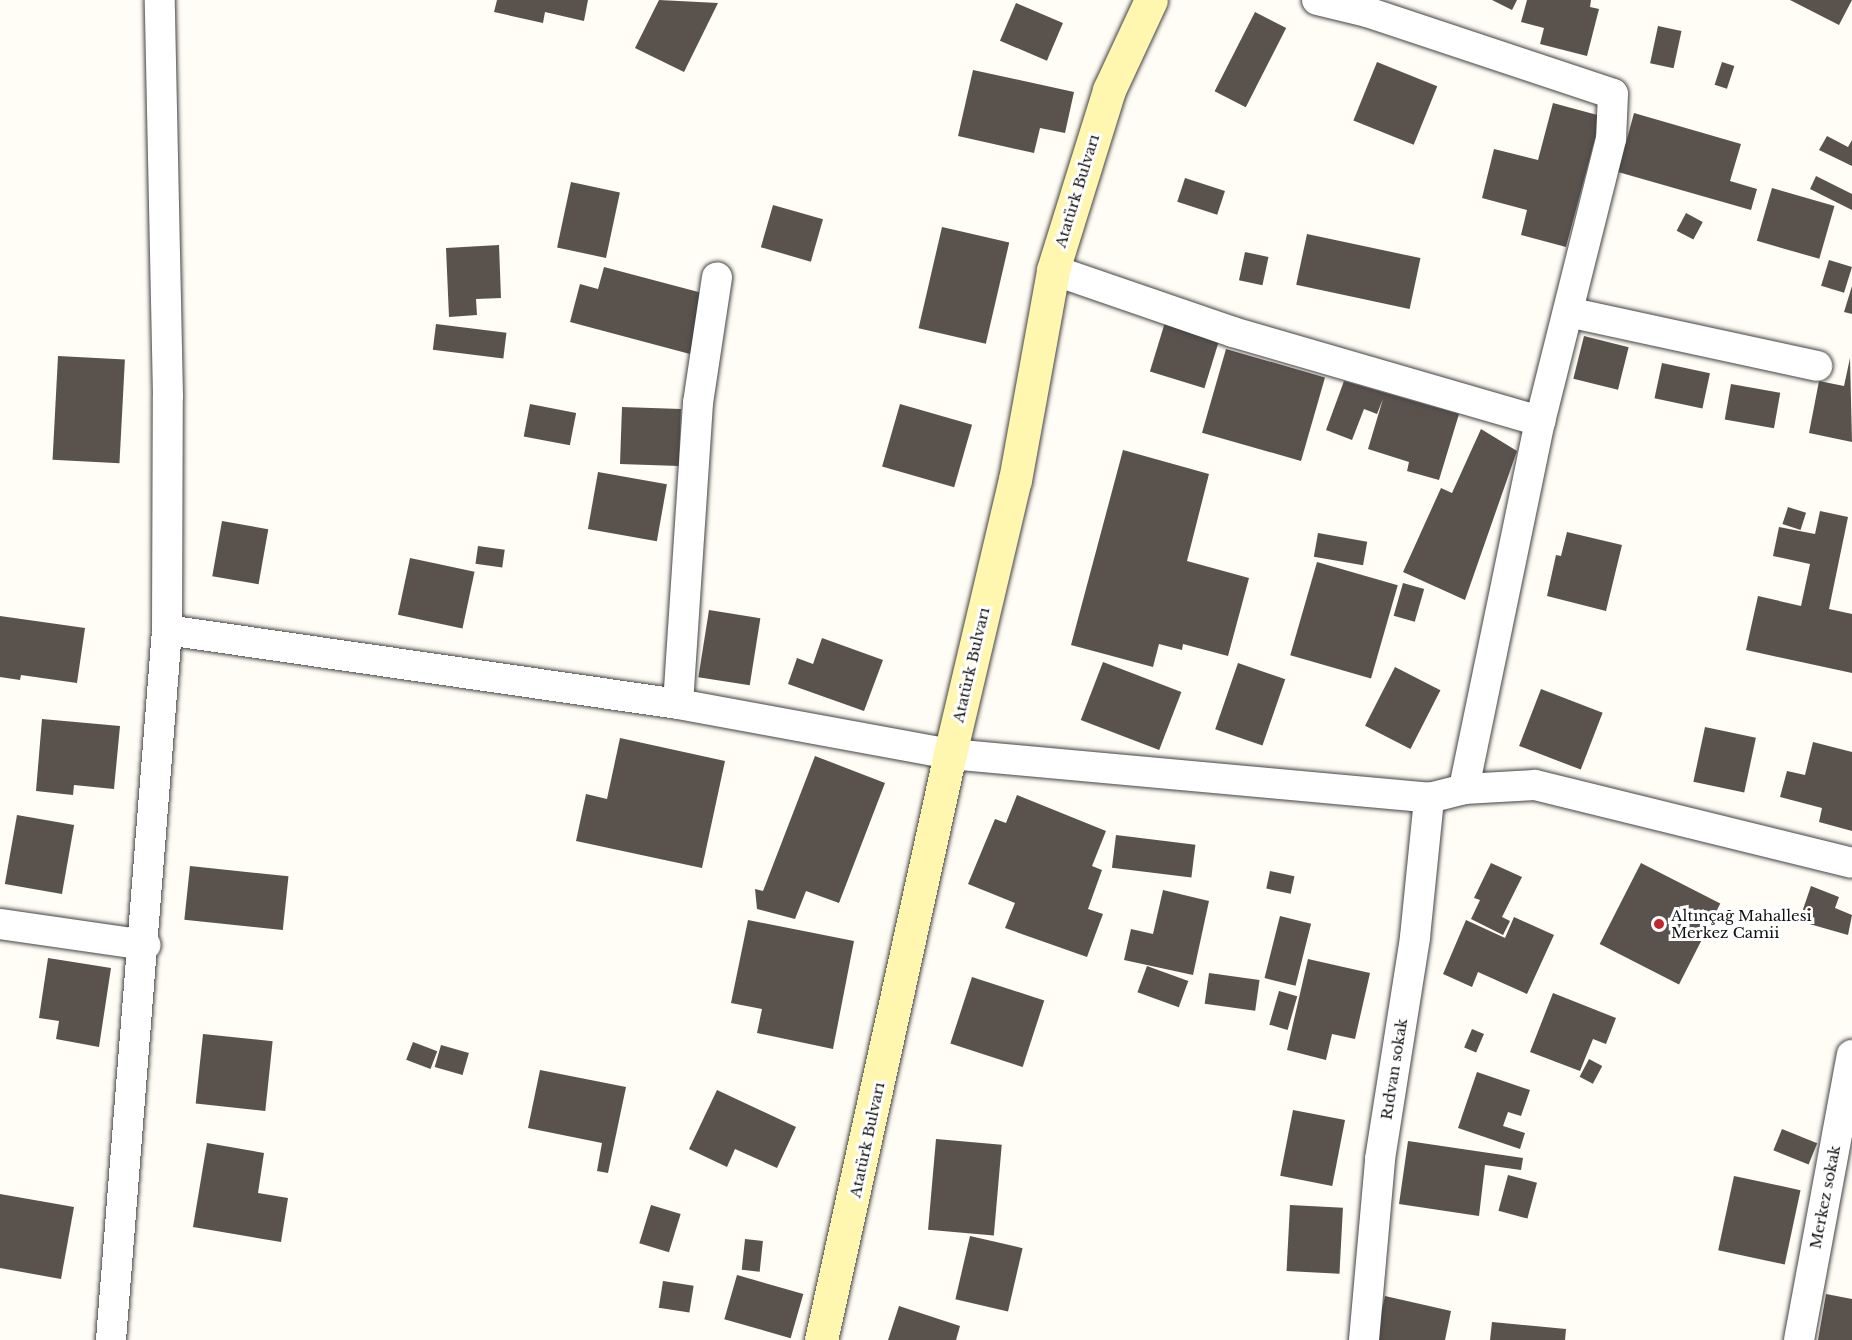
<!DOCTYPE html>
<html>
<head>
<meta charset="utf-8">
<style>
  body { margin:0 }
  #map { position:relative; width:1852px; height:1340px; overflow:hidden; background:#fffdf5; font-family:"Libre Baskerville",serif }
  div>[style] { position:absolute }
  .building>* { inset:0; background:#5a524d; transform-origin:0 0 }
  .roads { filter:drop-shadow(0 0 2px #444) drop-shadow(0 0 2px #444) }
  .minor>* { height:30px; margin:-15px; padding:0 15px; transform-origin:15px; border-radius:15px; background:#fff }
  .secondary>* { height:33px; margin:-16.5px; padding:0 16.5px; transform-origin:16.5px; border-radius:16.5px; background:#fff6b0 }
  .dots>* { width:16px; height:16px; translate:-50% -50%; box-sizing:border-box; border:3px solid #fff; border-radius:50% }
  span { translate:-50% -50%; white-space:nowrap; text-align:center; line-height:1.15; -webkit-text-stroke:6px #fff; paint-order:stroke }
  .street-label { font-size:15px; color:#111 }
  .poi-label { font-size:15px; color:#111 }
  .left { translate:0 -50%; text-align:left }
</style>
</head>
<body>
<div id="map">
  <div class="building">
    <i style="clip-path:polygon(497px 0,588px 0,584px 21px,545px 12px,543px 23px,494px 12px)"></i>
    <i style="clip-path:polygon(659px 0,718px 3px,684px 72px,635px 48px)"></i>
    <i style="clip-path:polygon(1492px 0,1517px 0,1512px 10px)"></i>
    <i style="clip-path:polygon(1527px 0,1591px 0,1590px 7px,1599px 9px,1587px 56px,1540px 44px,1544px 28px,1521px 22px)"></i>
    <i style="clip-path:polygon(1790px 0,1852px 0,1839px 25px)"></i>
    <i style="left:1016px;top:3px;width:51px;height:41px;rotate:23deg"></i>
    <i style="left:1255px;top:12px;width:35px;height:89px;rotate:27deg"></i>
    <i style="left:1658px;top:26px;width:24px;height:38px;rotate:12deg"></i>
    <i style="left:1377px;top:62px;width:65px;height:63px;rotate:22deg"></i>
    <i style="left:1722px;top:62px;width:13px;height:24px;rotate:18deg"></i>
    <i style="clip-path:polygon(973px 70px,1074px 92px,1065px 133px,1040px 128px,1034px 153px,958px 136px)"></i>
    <i style="clip-path:polygon(1553px 103px,1601px 116px,1566px 247px,1521px 235px,1527px 210px,1482px 198px,1494px 149px,1538px 160px)"></i>
    <i style="clip-path:polygon(1634px 113px,1741px 144px,1730px 181px,1757px 189px,1751px 210px,1618px 172px)"></i>
    <i style="clip-path:polygon(1827px 136px,1848px 147px,1852px 140px,1852px 166px,1819px 150px)"></i>
    <i style="clip-path:polygon(1816px 176px,1852px 194px,1852px 210px,1810px 189px)"></i>
    <i style="left:1185px;top:178px;width:42px;height:25px;rotate:18deg"></i>
    <i style="left:571px;top:182px;width:50px;height:67px;rotate:12deg"></i>
    <i style="left:1772px;top:188px;width:65px;height:55px;rotate:16deg"></i>
    <i style="left:773px;top:205px;width:52px;height:44px;rotate:16deg"></i>
    <i style="left:1686px;top:213px;width:19px;height:20px;rotate:28deg"></i>
    <i style="left:942px;top:227px;width:69px;height:104px;rotate:13deg"></i>
    <i style="left:1307px;top:234px;width:116px;height:52px;rotate:12deg"></i>
    <i style="clip-path:polygon(499px 245px,501px 298px,476px 299px,477px 315px,449px 317px,446px 248px)"></i>
    <i style="left:1245px;top:252px;width:24px;height:29px;rotate:12deg"></i>
    <i style="left:1829px;top:260px;width:24px;height:27px;rotate:17deg"></i>
    <i style="clip-path:polygon(604px 267px,706px 294px,690px 354px,570px 322px,580px 284px,598px 289px)"></i>
    <i style="clip-path:polygon(1852px 286px,1852px 314px,1844px 312px)"></i>
    <i style="left:1166px;top:319px;width:57px;height:55px;rotate:17deg"></i>
    <i style="left:436px;top:324px;width:71px;height:26px;rotate:7deg"></i>
    <i style="left:1584px;top:336px;width:46px;height:44px;rotate:14deg"></i>
    <i style="left:1226px;top:349px;width:103px;height:87px;rotate:16deg"></i>
    <i style="left:58px;top:356px;width:67px;height:104px;rotate:3deg"></i>
    <i style="clip-path:polygon(1850px 358px,1852px 442px,1809px 433px,1819px 381px,1844px 386px)"></i>
    <i style="left:1662px;top:363px;width:49px;height:36px;rotate:12deg"></i>
    <i style="clip-path:polygon(1344px 381px,1459px 414px,1439px 480px,1407px 471px,1409px 462px,1368px 449px,1383px 399px,1377px 414px,1364px 409px,1352px 440px,1326px 430px)"></i>
    <i style="left:1731px;top:384px;width:50px;height:36px;rotate:10deg"></i>
    <i style="left:530px;top:404px;width:47px;height:33px;rotate:11deg"></i>
    <i style="left:900px;top:404px;width:75px;height:65px;rotate:16deg"></i>
    <i style="left:622px;top:407px;width:59px;height:57px;rotate:2deg"></i>
    <i style="clip-path:polygon(1481px 429px,1517px 451px,1465px 600px,1403px 572px,1441px 488px,1452px 493px)"></i>
    <i style="clip-path:polygon(1123px 450px,1209px 474px,1187px 561px,1249px 578px,1228px 656px,1183px 644px,1182px 650px,1159px 644px,1153px 667px,1071px 645px)"></i>
    <i style="left:598px;top:472px;width:70px;height:58px;rotate:10deg"></i>
    <i style="left:1788px;top:507px;width:19px;height:18px;rotate:18deg"></i>
    <i style="clip-path:polygon(1820px 511px,1848px 517px,1829px 609px,1852px 614px,1852px 673px,1746px 650px,1758px 596px,1801px 606px,1810px 564px,1773px 556px,1779px 527px,1815px 534px)"></i>
    <i style="left:222px;top:521px;width:47px;height:56px;rotate:10deg"></i>
    <i style="clip-path:polygon(1567px 532px,1622px 545px,1606px 611px,1547px 596px,1556px 555px,1561px 556px)"></i>
    <i style="left:1318px;top:533px;width:50px;height:24px;rotate:10deg"></i>
    <i style="left:478px;top:546px;width:27px;height:18px;rotate:8deg"></i>
    <i style="left:410px;top:558px;width:66px;height:58px;rotate:12deg"></i>
    <i style="left:1317px;top:562px;width:84px;height:97px;rotate:16deg"></i>
    <i style="left:1403px;top:583px;width:22px;height:34px;rotate:16deg"></i>
    <i style="left:709px;top:610px;width:52px;height:68px;rotate:9deg"></i>
    <i style="clip-path:polygon(0 616px,85px 628px,77px 683px,21px 675px,20px 680px,0 677px)"></i>
    <i style="clip-path:polygon(822px 638px,883px 660px,864px 711px,788px 684px,797px 658px,813px 664px)"></i>
    <i style="left:1103px;top:662px;width:84px;height:62px;rotate:21deg"></i>
    <i style="left:1238px;top:663px;width:50px;height:70px;rotate:19deg"></i>
    <i style="left:1395px;top:667px;width:51px;height:66px;rotate:27deg"></i>
    <i style="left:1541px;top:689px;width:66px;height:61px;rotate:21deg"></i>
    <i style="clip-path:polygon(42px 719px,120px 726px,114px 789px,74px 785px,73px 795px,36px 791px)"></i>
    <i style="left:1705px;top:727px;width:52px;height:56px;rotate:12deg"></i>
    <i style="clip-path:polygon(620px 738px,725px 761px,702px 868px,576px 841px,586px 794px,607px 799px)"></i>
    <i style="clip-path:polygon(1813px 742px,1852px 752px,1852px 831px,1819px 822px,1822px 808px,1780px 797px,1787px 771px,1805px 775px)"></i>
    <i style="clip-path:polygon(815px 756px,885px 783px,839px 903px,806px 891px,795px 919px,757px 909px,755px 889px,763px 891px)"></i>
    <i style="clip-path:polygon(1017px 795px,1106px 831px,1092px 866px,1102px 870px,1088px 909px,1103px 914px,1087px 957px,1005px 928px,1015px 903px,968px 884px,995px 819px,1006px 823px)"></i>
    <i style="left:17px;top:815px;width:58px;height:70px;rotate:10deg"></i>
    <i style="left:1116px;top:835px;width:80px;height:33px;rotate:7deg"></i>
    <i style="clip-path:polygon(1491px 863px,1522px 877px,1502px 917px,1510px 921px,1503px 935px,1471px 919px,1480px 900px,1474px 898px)"></i>
    <i style="left:1641px;top:863px;width:89px;height:91px;rotate:27deg"></i>
    <i style="left:190px;top:866px;width:99px;height:54px;rotate:6deg"></i>
    <i style="left:1270px;top:871px;width:25px;height:18px;rotate:12deg"></i>
    <i style="clip-path:polygon(1811px 886px,1839px 897px,1835px 908px,1852px 915px,1848px 935px,1799px 921px)"></i>
    <i style="clip-path:polygon(1163px 890px,1209px 901px,1193px 975px,1124px 960px,1131px 929px,1153px 934px)"></i>
    <i style="left:1280px;top:916px;width:32px;height:64px;rotate:14deg"></i>
    <i style="clip-path:polygon(1514px 917px,1554px 935px,1527px 994px,1478px 972px,1472px 987px,1443px 974px,1466px 920px,1505px 938px)"></i>
    <i style="clip-path:polygon(748px 920px,854px 941px,833px 1049px,757px 1033px,762px 1009px,731px 1003px)"></i>
    <i style="clip-path:polygon(48px 958px,111px 968px,99px 1047px,56px 1039px,59px 1021px,39px 1018px)"></i>
    <i style="clip-path:polygon(1308px 959px,1370px 973px,1355px 1039px,1332px 1034px,1326px 1060px,1287px 1050px)"></i>
    <i style="left:1147px;top:966px;width:44px;height:28px;rotate:20deg"></i>
    <i style="left:1209px;top:973px;width:51px;height:31px;rotate:8deg"></i>
    <i style="left:972px;top:977px;width:76px;height:70px;rotate:18deg"></i>
    <i style="left:1279px;top:991px;width:19px;height:35px;rotate:16deg"></i>
    <i style="clip-path:polygon(1553px 993px,1616px 1018px,1606px 1044px,1593px 1039px,1580px 1071px,1530px 1052px)"></i>
    <i style="left:1472px;top:1029px;width:13px;height:20px;rotate:23deg"></i>
    <i style="left:203px;top:1034px;width:70px;height:70px;rotate:6deg"></i>
    <i style="left:413px;top:1042px;width:26px;height:19px;rotate:21deg"></i>
    <i style="left:441px;top:1045px;width:29px;height:23px;rotate:16deg"></i>
    <i style="left:1589px;top:1059px;width:15px;height:20px;rotate:28deg"></i>
    <i style="clip-path:polygon(540px 1070px,626px 1087px,608px 1173px,597px 1171px,602px 1143px,528px 1128px)"></i>
    <i style="clip-path:polygon(1477px 1072px,1530px 1090px,1521px 1116px,1508px 1112px,1503px 1126px,1525px 1133px,1520px 1149px,1458px 1128px)"></i>
    <i style="clip-path:polygon(717px 1090px,796px 1127px,777px 1168px,735px 1149px,727px 1167px,689px 1149px)"></i>
    <i style="left:1293px;top:1110px;width:53px;height:67px;rotate:11deg"></i>
    <i style="left:1782px;top:1129px;width:38px;height:23px;rotate:22deg"></i>
    <i style="left:936px;top:1139px;width:66px;height:91px;rotate:5deg"></i>
    <i style="clip-path:polygon(1408px 1141px,1523px 1158px,1521px 1170px,1485px 1165px,1479px 1216px,1399px 1204px)"></i>
    <i style="clip-path:polygon(207px 1143px,264px 1153px,258px 1193px,288px 1198px,281px 1242px,193px 1227px)"></i>
    <i style="left:1508px;top:1175px;width:30px;height:37px;rotate:15deg"></i>
    <i style="left:1734px;top:1176px;width:68px;height:76px;rotate:12deg"></i>
    <i style="clip-path:polygon(0 1194px,74px 1207px,61px 1279px,0 1268px)"></i>
    <i style="left:651px;top:1205px;width:31px;height:40px;rotate:17deg"></i>
    <i style="left:1290px;top:1205px;width:53px;height:66px;rotate:3deg"></i>
    <i style="left:970px;top:1236px;width:54px;height:65px;rotate:13deg"></i>
    <i style="left:745px;top:1239px;width:18px;height:31px;rotate:6deg"></i>
    <i style="left:737px;top:1275px;width:69px;height:46px;rotate:16deg"></i>
    <i style="left:663px;top:1281px;width:31px;height:27px;rotate:9deg"></i>
    <i style="clip-path:polygon(1826px 1294px,1852px 1299px,1852px 1340px,1818px 1340px)"></i>
    <i style="clip-path:polygon(1385px 1296px,1451px 1311px,1445px 1340px,1375px 1340px)"></i>
    <i style="clip-path:polygon(899px 1306px,960px 1326px,956px 1340px,888px 1340px)"></i>
    <i style="clip-path:polygon(1492px 1322px,1566px 1329px,1565px 1340px,1490px 1340px)"></i>
  </div>
  <div class="roads">
    <div class="minor">
      <i style="left:1317px;top:0;width:51px;rotate:13.5deg"></i>
      <i style="left:1367px;top:12px;width:259px;rotate:18.4deg"></i>
      <i style="left:1613px;top:94px;width:45px;rotate:92.5deg"></i>
      <i style="left:1611px;top:139px;width:291px;rotate:104.1deg"></i>
      <i style="left:1540px;top:421px;width:376px;rotate:101.7deg"></i>
      <i style="left:1053px;top:270px;width:190px;rotate:19deg"></i>
      <i style="left:1233px;top:332px;width:320px;rotate:16.2deg"></i>
      <i style="left:1568px;top:312px;width:255px;rotate:12.2deg"></i>
      <i style="left:167px;top:630px;width:516px;rotate:8.24deg"></i>
      <i style="left:678px;top:704px;width:277px;rotate:10.4deg"></i>
      <i style="left:950px;top:754px;width:481px;rotate:5.2deg"></i>
      <i style="left:1429px;top:798px;width:36px;rotate:-14deg"></i>
      <i style="left:1464px;top:789px;width:71px;rotate:-3.2deg"></i>
      <i style="left:1535px;top:785px;width:326px;rotate:13.8deg"></i>
      <i style="left:678px;top:704px;width:302px;rotate:-86.2deg"></i>
      <i style="left:698px;top:403px;width:127px;rotate:-81.4deg"></i>
      <i style="left:0;top:924px;width:147px;rotate:8.2deg"></i>
      <i style="left:111px;top:1340px;width:712px;rotate:-85.49deg"></i>
      <i style="left:167px;top:630px;width:234px;rotate:-89.8deg"></i>
      <i style="left:168px;top:396px;width:396px;rotate:-91.2deg"></i>
      <i style="left:1364px;top:1340px;width:182px;rotate:-84.9deg"></i>
      <i style="left:1380px;top:1159px;width:225px;rotate:-81deg"></i>
      <i style="left:1415px;top:937px;width:140px;rotate:-84.2deg"></i>
      <i style="left:1799px;top:1340px;width:290px;rotate:-79.5deg"></i>
    </div>
    <div class="secondary">
      <i style="left:821px;top:1340px;width:600px;rotate:-77.59deg"></i>
      <i style="left:950px;top:754px;width:282px;rotate:-76.7deg"></i>
      <i style="left:1015px;top:480px;width:213px;rotate:-79.7deg"></i>
      <i style="left:1053px;top:270px;width:189px;rotate:-72.7deg"></i>
      <i style="left:1109px;top:90px;width:99px;rotate:-65deg"></i>
    </div>
  </div>
  <div class="dots">
    <i style="left:1659px;top:924px;background:#c4262e"></i>
  </div>
  <div class="street-label">
    <span style="left:1077px;top:191px;rotate:-73deg">Atatürk Bulvarı</span>
    <span style="left:971px;top:665px;rotate:-77deg">Atatürk Bulvarı</span>
    <span style="left:1394px;top:1069px;rotate:-81deg">Rıdvan sokak</span>
    <span style="left:867px;top:1140px;rotate:-78deg">Atatürk Bulvarı</span>
    <span style="left:1825px;top:1197px;rotate:-79deg">Merkez sokak</span>
  </div>
  <div class="poi-label">
    <span class="left" style="left:1671px;top:924px">Altınçağ Mahallesi<br>Merkez Camii</span>
  </div>
</div>
</body>
</html>
